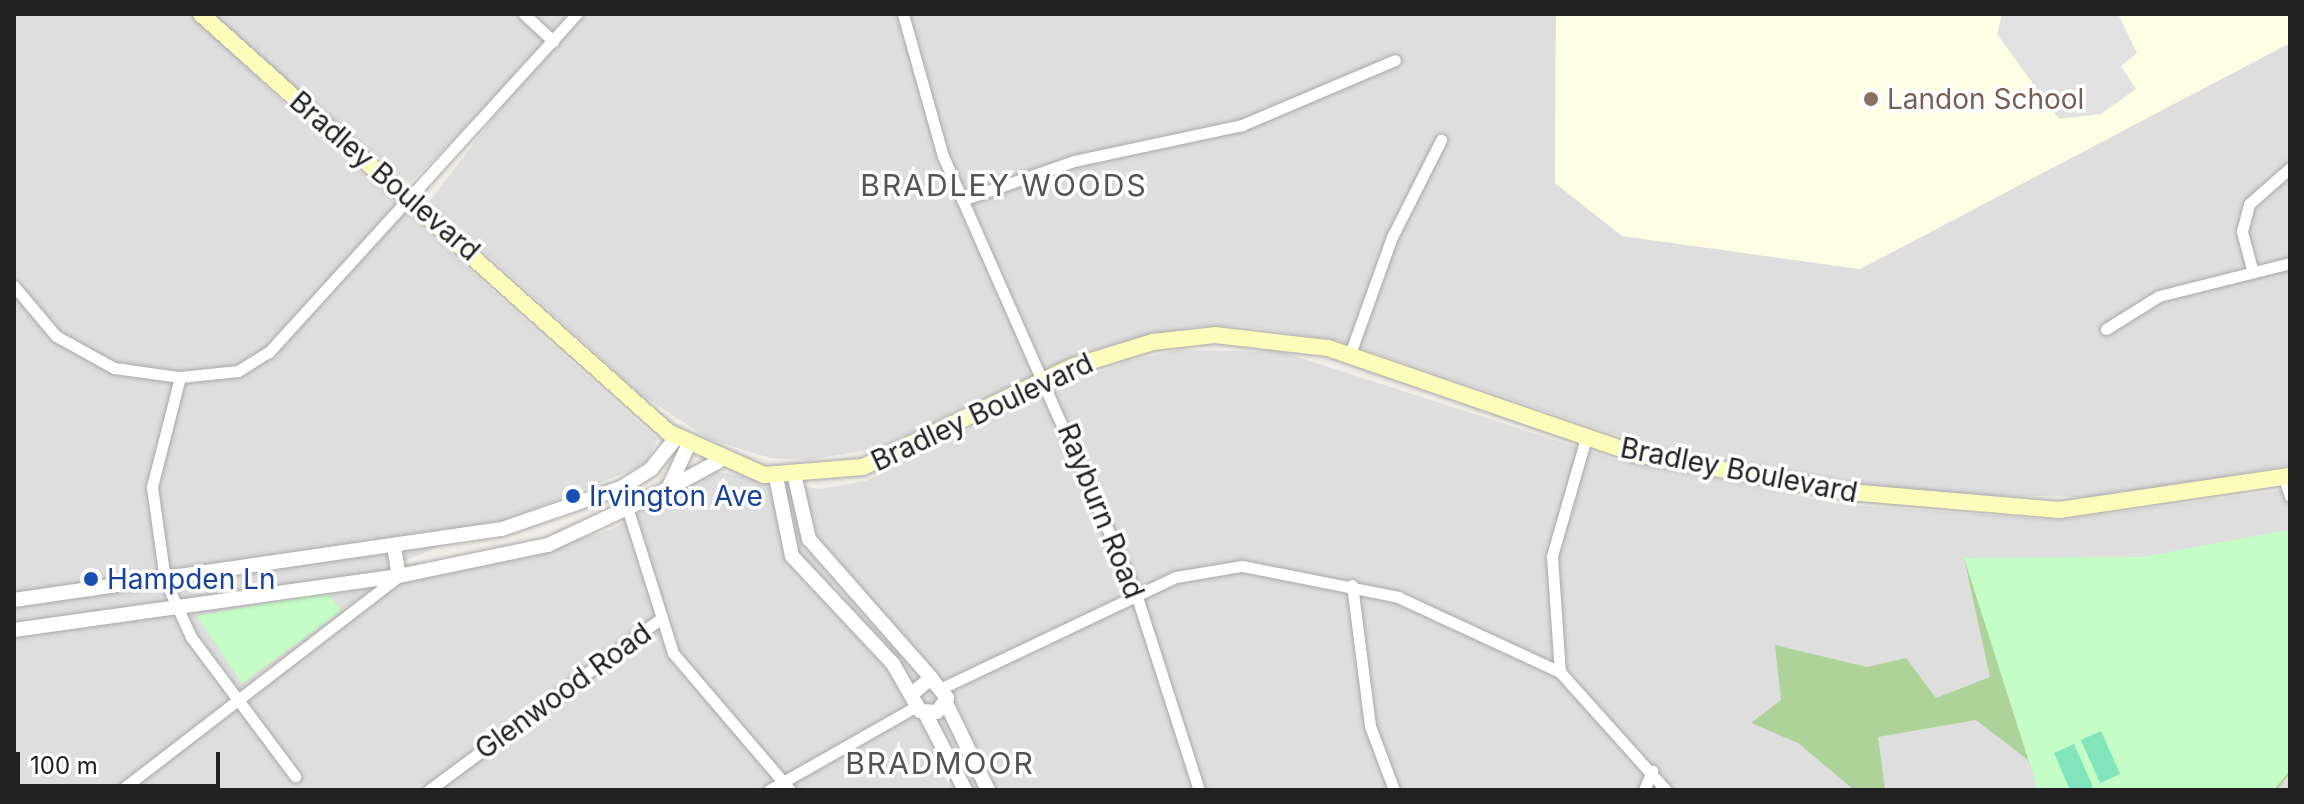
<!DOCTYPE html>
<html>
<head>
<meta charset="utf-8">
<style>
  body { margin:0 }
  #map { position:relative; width:2304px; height:804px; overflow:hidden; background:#f2eee8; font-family:Inter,sans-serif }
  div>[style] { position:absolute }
  .residential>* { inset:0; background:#dfdede }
  .education>* { inset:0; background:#fffee4 }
  .forest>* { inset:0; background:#aed39a }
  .park>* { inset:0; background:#c4fdc6 }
  .pitch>* { inset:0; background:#82e4ba; transform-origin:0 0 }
  .parking>* { inset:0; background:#e1e1e1 }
  .roads { filter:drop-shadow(0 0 2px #a8a8a8) drop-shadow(0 0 2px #a8a8a8) }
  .minor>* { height:11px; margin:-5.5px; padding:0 5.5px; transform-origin:5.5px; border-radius:5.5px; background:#fff }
  .tertiary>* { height:14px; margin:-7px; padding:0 7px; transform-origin:7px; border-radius:7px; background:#fff }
  .secondary>* { height:16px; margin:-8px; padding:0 8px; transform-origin:8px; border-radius:8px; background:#fdfdbb }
  .dots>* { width:22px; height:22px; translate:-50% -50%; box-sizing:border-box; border:4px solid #fff; border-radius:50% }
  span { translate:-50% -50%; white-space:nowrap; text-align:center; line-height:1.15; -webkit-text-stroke:7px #fff; paint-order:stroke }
  .education-label { font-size:28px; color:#785e54 }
  .left { translate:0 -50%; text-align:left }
  .street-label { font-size:28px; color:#212121 }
  .transit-label { font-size:28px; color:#164399 }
  .neighbourhood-label { font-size:30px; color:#545454; letter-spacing:2px }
  .frame { position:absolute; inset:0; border:16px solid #212121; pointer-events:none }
  .scale { position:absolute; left:16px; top:752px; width:204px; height:36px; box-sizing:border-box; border:4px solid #212121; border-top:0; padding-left:10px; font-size:24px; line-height:28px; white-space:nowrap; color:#212121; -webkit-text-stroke:6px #fff; paint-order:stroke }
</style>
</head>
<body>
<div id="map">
  <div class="residential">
    <i style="clip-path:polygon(14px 14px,197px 14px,263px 84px,657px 439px,647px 464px,396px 564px,508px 557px,611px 530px,712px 471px,820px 489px,866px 481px,1027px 400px,1128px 361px,1178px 350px,1282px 352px,1614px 459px,1838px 504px,2060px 520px,2290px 489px,2290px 790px,14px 790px)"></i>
    <i style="clip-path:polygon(203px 14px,1556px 14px,1555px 183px,1622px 236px,1860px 269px,2290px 43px,2290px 465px,2105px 497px,1958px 495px,1872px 485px,1663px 451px,1337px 340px,1242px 326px,1191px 327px,1083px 352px,878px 448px,809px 460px,770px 458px,711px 440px,643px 396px,429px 202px,546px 48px,410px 183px)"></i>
  </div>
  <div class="education">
    <i style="clip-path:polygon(1556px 14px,2290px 14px,2290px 43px,1860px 269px,1622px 236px,1555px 183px)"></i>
  </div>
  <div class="forest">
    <i style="clip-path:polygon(1964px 558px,2290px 586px,2290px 773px,2277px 790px,2039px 790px,2028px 760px,1976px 720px,1878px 737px,1885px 788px,1854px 790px,1798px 743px,1751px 723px,1781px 700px,1775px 645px,1867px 667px,1906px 658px,1936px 698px,1990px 677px)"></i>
  </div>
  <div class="park">
    <i style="clip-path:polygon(2288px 530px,2290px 770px,2274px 790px,2038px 790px,1964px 558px,2142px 557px)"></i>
    <i style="clip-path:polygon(327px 592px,341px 611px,242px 683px,197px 616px)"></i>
  </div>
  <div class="pitch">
    <i style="left:2101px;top:731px;width:47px;height:22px;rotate:66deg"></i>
    <i style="clip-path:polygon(2074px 744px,2093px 787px,2085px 790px,2070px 790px,2054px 753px)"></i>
  </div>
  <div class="parking">
    <i style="clip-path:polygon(2002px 14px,2118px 14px,2137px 53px,2121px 66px,2136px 89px,2101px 114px,2059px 119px,1997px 34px)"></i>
  </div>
  <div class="roads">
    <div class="minor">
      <i style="left:524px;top:14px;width:40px;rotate:43deg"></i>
      <i style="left:903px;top:14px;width:148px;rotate:74.3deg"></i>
      <i style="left:943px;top:156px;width:479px;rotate:66.2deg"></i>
      <i style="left:1136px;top:594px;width:206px;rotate:72.2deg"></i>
      <i style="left:962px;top:200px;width:119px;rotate:-19.2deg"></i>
      <i style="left:1074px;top:161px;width:172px;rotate:-12.1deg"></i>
      <i style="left:1242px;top:125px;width:166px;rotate:-23deg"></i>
      <i style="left:2252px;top:269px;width:39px;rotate:-105deg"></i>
      <i style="left:2242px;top:231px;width:28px;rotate:-75deg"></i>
      <i style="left:2249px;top:204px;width:55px;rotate:-41.3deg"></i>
      <i style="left:14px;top:286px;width:65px;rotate:50deg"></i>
      <i style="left:56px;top:336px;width:66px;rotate:28.9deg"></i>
      <i style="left:114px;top:368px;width:67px;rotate:7.8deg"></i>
      <i style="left:180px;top:377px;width:58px;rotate:-5.9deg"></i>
      <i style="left:238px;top:371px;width:36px;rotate:-32deg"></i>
      <i style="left:269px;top:352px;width:457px;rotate:-47.7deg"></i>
      <i style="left:2106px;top:329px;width:62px;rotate:-31.9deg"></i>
      <i style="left:2159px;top:296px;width:135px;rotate:-14.1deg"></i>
      <i style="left:1350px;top:354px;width:124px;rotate:-70.3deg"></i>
      <i style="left:1392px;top:237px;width:109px;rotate:-63.2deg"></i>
      <i style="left:180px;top:377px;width:114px;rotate:104.3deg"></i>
      <i style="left:152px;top:487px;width:94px;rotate:82deg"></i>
      <i style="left:165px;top:580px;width:63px;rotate:65.5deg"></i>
      <i style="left:191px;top:637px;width:174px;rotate:53.2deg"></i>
      <i style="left:1586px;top:438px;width:123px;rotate:106.1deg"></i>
      <i style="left:1552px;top:556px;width:116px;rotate:86.1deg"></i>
      <i style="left:1560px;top:672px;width:159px;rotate:48.1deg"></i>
      <i style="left:2284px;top:478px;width:19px;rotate:72deg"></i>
      <i style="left:621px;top:488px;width:173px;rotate:72.5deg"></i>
      <i style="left:673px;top:653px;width:180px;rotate:49.5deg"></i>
      <i style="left:1352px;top:585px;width:142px;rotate:82.7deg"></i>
      <i style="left:1370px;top:726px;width:68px;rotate:69.4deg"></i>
      <i style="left:944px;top:687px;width:257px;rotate:-25.4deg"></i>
      <i style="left:1176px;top:577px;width:67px;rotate:-9.5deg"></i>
      <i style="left:1242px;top:566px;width:159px;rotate:11.2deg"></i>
      <i style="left:1398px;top:597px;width:179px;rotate:24.8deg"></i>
      <i style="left:121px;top:790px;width:351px;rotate:-37.6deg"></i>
      <i style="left:429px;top:790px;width:286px;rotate:-36.5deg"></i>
      <i style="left:769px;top:790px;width:168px;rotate:-29.6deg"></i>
      <i style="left:1644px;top:790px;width:21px;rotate:-67deg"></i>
    </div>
    <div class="tertiary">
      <i style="left:776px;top:477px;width:81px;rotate:78.6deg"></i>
      <i style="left:792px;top:556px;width:148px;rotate:46.9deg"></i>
      <i style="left:893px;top:664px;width:54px;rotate:60.1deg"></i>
      <i style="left:920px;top:711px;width:17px;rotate:3deg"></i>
      <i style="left:937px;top:712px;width:17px;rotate:-54deg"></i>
      <i style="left:947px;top:698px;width:26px;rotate:-129deg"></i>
      <i style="left:931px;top:678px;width:26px;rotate:140deg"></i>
      <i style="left:795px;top:478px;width:63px;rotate:77.1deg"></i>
      <i style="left:809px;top:539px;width:185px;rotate:48.7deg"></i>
      <i style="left:671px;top:487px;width:55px;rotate:-28.4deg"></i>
      <i style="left:394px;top:546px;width:30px;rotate:81deg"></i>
      <i style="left:14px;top:600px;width:493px;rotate:-8.3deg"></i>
      <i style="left:502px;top:529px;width:126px;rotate:-19deg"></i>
      <i style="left:621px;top:488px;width:36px;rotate:-32deg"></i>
      <i style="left:651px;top:469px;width:40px;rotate:-51deg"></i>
      <i style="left:14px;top:630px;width:389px;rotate:-8deg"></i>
      <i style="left:399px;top:576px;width:152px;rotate:-11.8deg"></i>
      <i style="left:548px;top:545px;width:132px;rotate:-25deg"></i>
      <i style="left:668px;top:489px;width:47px;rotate:-65.1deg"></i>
      <i style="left:946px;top:703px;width:97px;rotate:64.2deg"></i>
      <i style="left:925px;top:713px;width:87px;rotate:62.5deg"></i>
    </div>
    <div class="secondary">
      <i style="left:201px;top:14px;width:627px;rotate:41.83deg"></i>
      <i style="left:668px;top:432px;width:105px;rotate:24.1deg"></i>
      <i style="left:764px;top:475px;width:99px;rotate:-4.6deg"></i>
      <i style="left:863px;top:467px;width:232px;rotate:-25.6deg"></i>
      <i style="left:1072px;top:367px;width:85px;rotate:-17.2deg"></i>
      <i style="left:1153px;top:342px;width:62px;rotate:-6.4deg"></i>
      <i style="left:1215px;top:335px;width:114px;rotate:6.6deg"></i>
      <i style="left:1328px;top:348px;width:325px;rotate:19deg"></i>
      <i style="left:1635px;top:454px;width:217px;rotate:10.1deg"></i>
      <i style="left:1849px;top:492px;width:211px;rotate:4.9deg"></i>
      <i style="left:2059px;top:510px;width:233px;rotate:-8.4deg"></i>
    </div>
  </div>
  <div class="dots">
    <i style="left:1871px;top:99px;background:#8d6e63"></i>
    <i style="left:573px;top:496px;background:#1a4fb4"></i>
    <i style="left:91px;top:579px;background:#1a4fb4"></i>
  </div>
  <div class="education-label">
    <span class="left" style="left:1887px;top:99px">Landon School</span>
  </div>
  <div class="street-label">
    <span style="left:385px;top:176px;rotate:41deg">Bradley Boulevard</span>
    <span style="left:982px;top:412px;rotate:-25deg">Bradley Boulevard</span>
    <span style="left:1739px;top:470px;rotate:11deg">Bradley Boulevard</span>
    <span style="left:1101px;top:511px;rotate:68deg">Rayburn Road</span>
    <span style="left:563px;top:691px;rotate:-36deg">Glenwood Road</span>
  </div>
  <div class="transit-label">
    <span class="left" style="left:589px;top:496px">Irvington Ave</span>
    <span class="left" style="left:107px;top:579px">Hampden Ln</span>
  </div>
  <div class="neighbourhood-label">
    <span style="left:1004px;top:185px">BRADLEY WOODS</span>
    <span style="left:940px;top:763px">BRADMOOR</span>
  </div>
  <div class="frame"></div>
  <div class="scale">100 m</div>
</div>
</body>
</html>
